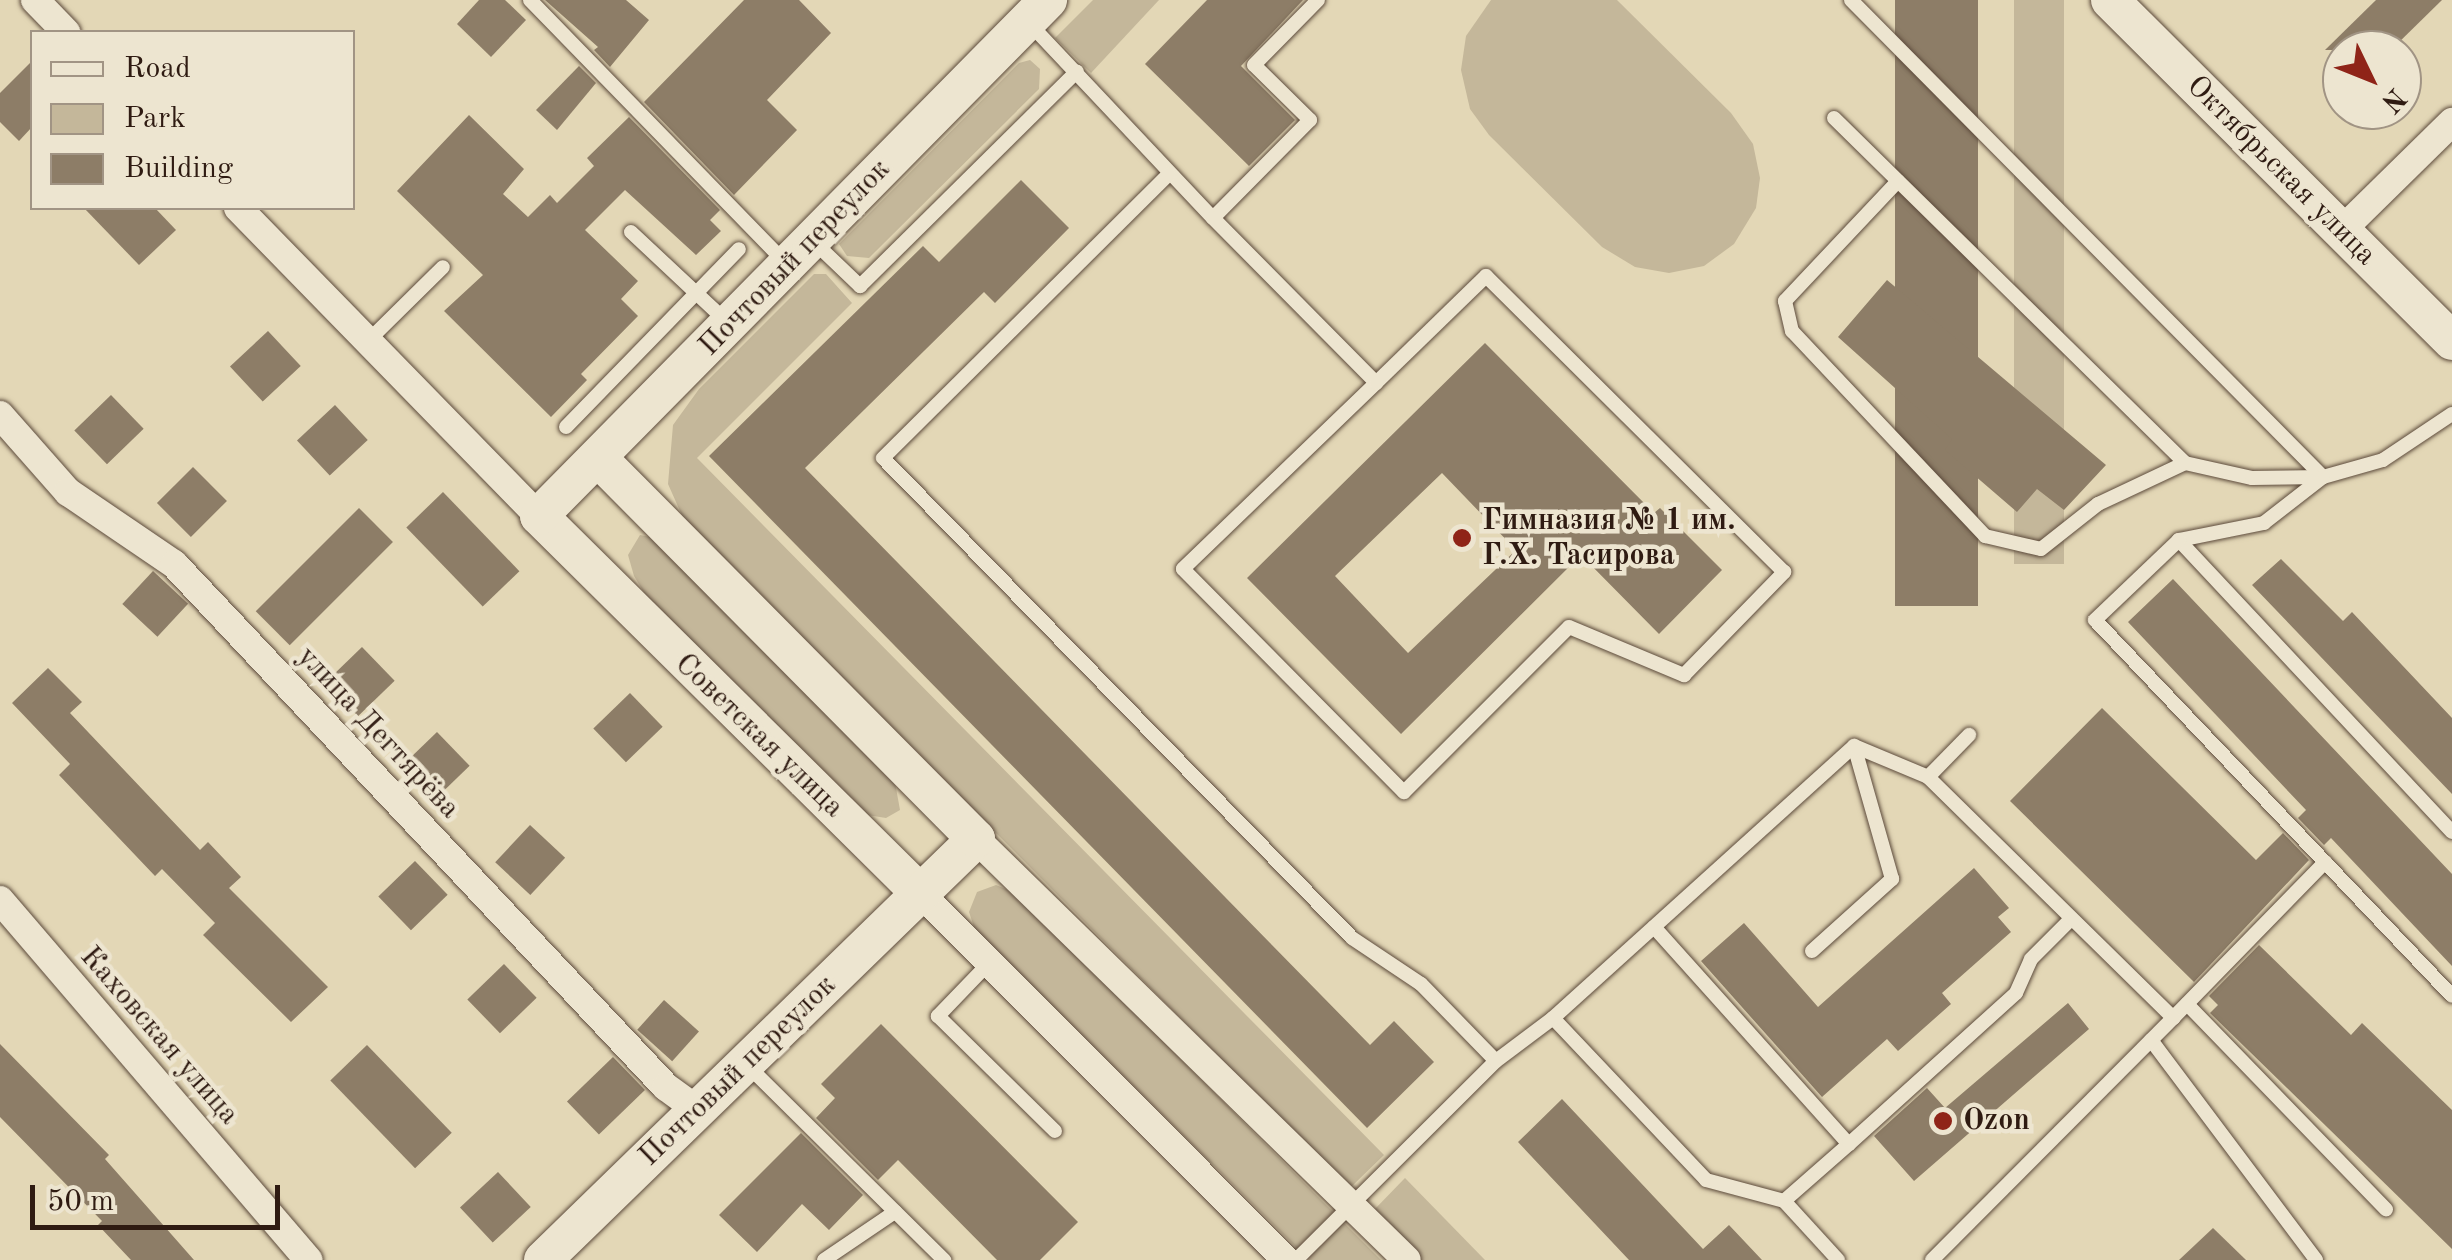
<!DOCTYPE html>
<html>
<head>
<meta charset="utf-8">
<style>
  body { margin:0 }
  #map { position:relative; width:2452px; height:1260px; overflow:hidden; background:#e3d7b6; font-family:"Old Standard TT",serif }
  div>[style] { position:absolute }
  .green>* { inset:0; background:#c4b79a; transform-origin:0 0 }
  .building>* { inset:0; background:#8d7d67; transform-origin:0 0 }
  .roads { filter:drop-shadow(0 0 2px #5c4a3b) drop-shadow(0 0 2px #5c4a3b) }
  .lane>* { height:14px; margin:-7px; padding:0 7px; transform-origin:7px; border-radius:7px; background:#ede5d0 }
  .street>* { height:28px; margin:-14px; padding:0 14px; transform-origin:14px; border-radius:14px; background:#ede5d0 }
  .secondary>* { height:38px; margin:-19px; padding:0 19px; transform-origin:19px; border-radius:19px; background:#ede5d0 }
  .dots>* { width:28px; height:28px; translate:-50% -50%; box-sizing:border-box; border:5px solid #ede5d0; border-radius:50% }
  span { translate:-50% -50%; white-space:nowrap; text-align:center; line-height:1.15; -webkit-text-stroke:9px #ede5d0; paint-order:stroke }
  .street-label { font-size:30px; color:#2f1b12 }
  .poi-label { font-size:30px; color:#2f1b12; font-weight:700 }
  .left { translate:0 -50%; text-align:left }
  .legend { position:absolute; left:30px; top:30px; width:325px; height:180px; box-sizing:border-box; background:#ede5d0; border:2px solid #a19484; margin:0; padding:12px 18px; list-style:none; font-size:30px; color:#2f1b12 }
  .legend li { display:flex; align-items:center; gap:20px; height:50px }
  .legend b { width:50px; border:2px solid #a19484 }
  .north { position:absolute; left:2322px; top:30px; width:100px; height:100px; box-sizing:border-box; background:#ede5d0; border:2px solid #a19484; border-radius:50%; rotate:133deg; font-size:28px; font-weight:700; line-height:40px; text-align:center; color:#2f1b12 }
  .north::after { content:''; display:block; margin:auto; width:35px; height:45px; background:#8f2418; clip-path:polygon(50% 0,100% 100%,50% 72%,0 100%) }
  .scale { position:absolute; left:30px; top:1185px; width:250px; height:45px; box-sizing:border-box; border:5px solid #2f1b12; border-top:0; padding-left:12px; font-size:30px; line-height:35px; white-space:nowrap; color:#2f1b12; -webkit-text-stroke:8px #ede5d0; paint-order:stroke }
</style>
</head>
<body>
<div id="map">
  <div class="green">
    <i style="clip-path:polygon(1093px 0,1159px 0,1091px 73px,1055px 38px)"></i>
    <i style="clip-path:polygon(1491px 0,1617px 0,1731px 113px,1753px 144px,1760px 178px,1756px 208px,1734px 244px,1704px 266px,1669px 273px,1635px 267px,1602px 247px,1489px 135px,1470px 109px,1461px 70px,1466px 36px)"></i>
    <i style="left:2014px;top:0;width:50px;height:564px"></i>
    <i style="clip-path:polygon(1030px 60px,1040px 69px,1039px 89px,869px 258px,847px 256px,839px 244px,1019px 63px)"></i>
    <i style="clip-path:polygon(814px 274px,826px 274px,852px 303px,697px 458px,1384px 1155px,1350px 1188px,684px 520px,668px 484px,673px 425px,699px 389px)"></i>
    <i style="clip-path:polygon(640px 535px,650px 537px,894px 777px,900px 810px,886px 818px,861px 814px,665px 627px,634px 576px,628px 555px)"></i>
    <i style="clip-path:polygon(996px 885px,1015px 893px,1381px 1260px,1309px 1260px,974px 927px,969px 912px,977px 892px)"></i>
    <i style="clip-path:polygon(1405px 1178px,1485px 1260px,1421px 1260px,1373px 1211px)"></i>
  </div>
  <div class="building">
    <i style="clip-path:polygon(479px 0,505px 0,526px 20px,491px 57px,457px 24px)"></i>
    <i style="clip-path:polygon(545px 0,626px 0,649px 20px,610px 67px,594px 50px,598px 47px)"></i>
    <i style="clip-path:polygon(744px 0,799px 0,831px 33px,767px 100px,797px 130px,734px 195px,644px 102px)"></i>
    <i style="clip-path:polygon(1207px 0,1303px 0,1241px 66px,1295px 120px,1249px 166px,1145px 64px)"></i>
    <i style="left:1895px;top:0;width:83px;height:606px"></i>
    <i style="clip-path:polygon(2376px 0,2442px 0,2391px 50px,2325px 50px)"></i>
    <i style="clip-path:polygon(32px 61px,32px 127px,19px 141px,0 122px,0 93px)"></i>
    <i style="clip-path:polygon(579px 66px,596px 83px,557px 130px,536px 110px)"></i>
    <i style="clip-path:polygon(469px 115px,524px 169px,503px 194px,528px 217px,550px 195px,557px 203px,594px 166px,587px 158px,629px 117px,720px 210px,710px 220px,721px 231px,696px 255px,625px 190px,585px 230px,638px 281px,621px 299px,638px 316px,581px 374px,587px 380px,551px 417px,444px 311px,483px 275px,397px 191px)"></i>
    <i style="clip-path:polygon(1021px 180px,1069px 228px,995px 303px,984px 292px,805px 468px,1370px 1045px,1394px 1021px,1434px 1062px,1367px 1128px,709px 456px,923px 246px,939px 262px)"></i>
    <i style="clip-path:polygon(84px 208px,155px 208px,176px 230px,139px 265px)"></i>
    <i style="clip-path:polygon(1887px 280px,2106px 465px,2064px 510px,2037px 489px,2017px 512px,1945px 450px,1952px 439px,1838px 337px)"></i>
    <i style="left:268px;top:331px;width:48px;height:52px;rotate:47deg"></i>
    <i style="clip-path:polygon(evenodd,1485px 343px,1654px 513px,1660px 508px,1722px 570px,1659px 634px,1581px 555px,1401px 734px,1247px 578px,1485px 343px,1442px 473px,1516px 550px,1408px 653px,1335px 576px,1442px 473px)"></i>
    <i style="left:111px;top:395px;width:47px;height:51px;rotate:46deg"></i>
    <i style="left:335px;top:405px;width:48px;height:52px;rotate:47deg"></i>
    <i style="left:193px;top:467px;width:48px;height:51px;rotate:45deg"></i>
    <i style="left:443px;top:492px;width:110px;height:51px;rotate:46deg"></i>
    <i style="left:359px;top:508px;width:48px;height:146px;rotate:45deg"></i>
    <i style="clip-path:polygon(2281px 559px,2343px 621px,2352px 612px,2452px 718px,2452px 794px,2252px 585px)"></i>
    <i style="left:153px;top:571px;width:48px;height:45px;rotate:43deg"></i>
    <i style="clip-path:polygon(2173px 579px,2452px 874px,2452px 966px,2331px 838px,2324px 845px,2298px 818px,2306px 810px,2128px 622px)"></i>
    <i style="left:362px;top:647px;width:47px;height:51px;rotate:46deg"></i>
    <i style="clip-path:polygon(48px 668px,82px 702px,70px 713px,200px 850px,208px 842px,241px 877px,229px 888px,328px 987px,291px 1022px,203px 935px,215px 923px,162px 869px,155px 876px,59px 775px,70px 764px,12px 703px)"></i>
    <i style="left:630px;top:693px;width:47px;height:51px;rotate:46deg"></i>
    <i style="clip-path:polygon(2102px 708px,2256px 860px,2283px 833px,2309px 860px,2194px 982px,2010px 801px)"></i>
    <i style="left:437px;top:732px;width:47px;height:51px;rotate:46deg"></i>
    <i style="left:530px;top:825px;width:48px;height:51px;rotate:43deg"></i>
    <i style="left:415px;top:861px;width:47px;height:51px;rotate:46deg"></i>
    <i style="clip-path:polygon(1974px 868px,2009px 908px,1998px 917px,2011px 932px,1942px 993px,1951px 1004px,1898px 1051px,1887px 1039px,1822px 1097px,1701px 961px,1744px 923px,1818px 1007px)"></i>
    <i style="clip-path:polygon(2259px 945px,2351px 1035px,2362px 1023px,2452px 1110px,2452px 1249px,2210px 1013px,2218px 1005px,2209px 996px)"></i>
    <i style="left:504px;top:964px;width:47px;height:51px;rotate:46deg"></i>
    <i style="left:664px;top:1000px;width:47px;height:40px;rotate:42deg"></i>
    <i style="clip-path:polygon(2068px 1003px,2089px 1029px,1914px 1181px,1874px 1136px,1927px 1088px,1945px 1108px)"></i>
    <i style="clip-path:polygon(881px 1024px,1078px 1222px,1040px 1260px,997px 1260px,898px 1160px,878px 1180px,816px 1118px,835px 1098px,821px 1084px)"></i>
    <i style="clip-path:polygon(0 1044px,109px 1155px,105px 1159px,194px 1260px,131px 1260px,98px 1225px,102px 1221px,0 1117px)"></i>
    <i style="left:367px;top:1045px;width:122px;height:51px;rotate:46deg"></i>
    <i style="left:613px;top:1057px;width:46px;height:64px;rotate:46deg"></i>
    <i style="clip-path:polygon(1562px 1099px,1703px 1249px,1729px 1225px,1762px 1260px,1629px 1260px,1518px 1142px)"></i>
    <i style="clip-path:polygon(801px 1133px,863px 1195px,829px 1230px,802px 1204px,757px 1252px,719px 1215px)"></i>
    <i style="left:498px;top:1172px;width:48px;height:52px;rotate:47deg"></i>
    <i style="clip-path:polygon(2213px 1228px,2246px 1260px,2179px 1260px)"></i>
  </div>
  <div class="roads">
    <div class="lane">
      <i style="left:530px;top:0;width:366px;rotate:45.8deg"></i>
      <i style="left:1851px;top:0;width:671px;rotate:45.3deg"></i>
      <i style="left:2323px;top:477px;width:62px;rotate:-15.8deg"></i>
      <i style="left:2383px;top:460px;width:83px;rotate:-33.7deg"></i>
      <i style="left:1029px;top:23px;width:268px;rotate:46.7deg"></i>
      <i style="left:1213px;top:218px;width:138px;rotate:-45.3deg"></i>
      <i style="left:1310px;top:120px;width:78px;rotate:-135.5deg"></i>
      <i style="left:1254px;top:65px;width:91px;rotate:-45.4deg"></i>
      <i style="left:1834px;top:118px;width:492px;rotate:44.5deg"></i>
      <i style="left:1169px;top:174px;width:403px;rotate:135.2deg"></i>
      <i style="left:883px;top:458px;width:671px;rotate:45.66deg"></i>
      <i style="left:1352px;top:938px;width:83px;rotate:33.7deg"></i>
      <i style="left:1421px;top:984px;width:107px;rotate:45.8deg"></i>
      <i style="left:1898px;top:181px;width:165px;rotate:133.3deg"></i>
      <i style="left:1785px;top:301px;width:31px;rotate:77deg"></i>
      <i style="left:1792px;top:331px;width:282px;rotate:46.7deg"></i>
      <i style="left:1985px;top:536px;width:57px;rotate:13.1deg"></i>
      <i style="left:2041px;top:549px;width:73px;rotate:-38.3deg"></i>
      <i style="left:2098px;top:504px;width:96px;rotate:-25.2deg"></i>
      <i style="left:2185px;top:463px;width:69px;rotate:12.6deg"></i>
      <i style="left:2252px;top:478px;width:71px;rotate:-0.8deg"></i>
      <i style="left:2323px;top:477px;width:75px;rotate:142.1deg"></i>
      <i style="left:2264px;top:523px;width:87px;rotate:168.7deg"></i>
      <i style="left:1213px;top:218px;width:232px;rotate:45.3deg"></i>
      <i style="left:1376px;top:383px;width:268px;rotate:136.1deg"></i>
      <i style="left:1183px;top:569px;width:314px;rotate:45.3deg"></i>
      <i style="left:1404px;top:792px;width:233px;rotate:-45deg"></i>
      <i style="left:1569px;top:627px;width:125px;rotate:22.7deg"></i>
      <i style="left:1684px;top:675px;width:144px;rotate:-45.8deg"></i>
      <i style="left:1784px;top:572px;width:420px;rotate:-135.2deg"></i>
      <i style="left:1486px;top:276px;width:153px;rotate:135.8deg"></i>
      <i style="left:631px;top:232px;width:130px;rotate:43.1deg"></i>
      <i style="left:814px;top:242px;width:64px;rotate:43.7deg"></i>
      <i style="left:860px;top:286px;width:305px;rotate:-44.7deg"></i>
      <i style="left:368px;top:341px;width:105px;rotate:-44.6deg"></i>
      <i style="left:566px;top:427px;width:248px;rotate:-45.8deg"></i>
      <i style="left:1928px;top:777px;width:59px;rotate:-45.7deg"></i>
      <i style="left:2452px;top:832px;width:400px;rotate:-133.1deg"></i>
      <i style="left:2179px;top:540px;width:116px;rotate:136.4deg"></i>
      <i style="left:2095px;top:620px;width:518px;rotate:46.48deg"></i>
      <i style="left:1654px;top:927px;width:292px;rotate:48.1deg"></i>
      <i style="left:1849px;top:1144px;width:86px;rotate:138.8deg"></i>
      <i style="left:1812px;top:951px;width:108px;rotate:-42deg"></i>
      <i style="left:1892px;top:879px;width:138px;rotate:-105.9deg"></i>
      <i style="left:989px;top:963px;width:74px;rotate:133.9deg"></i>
      <i style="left:938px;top:1016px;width:164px;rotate:44.5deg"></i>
      <i style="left:2187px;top:1004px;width:286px;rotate:45.9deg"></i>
      <i style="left:1553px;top:1018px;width:223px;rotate:46.6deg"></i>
      <i style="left:1706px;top:1180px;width:81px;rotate:15.1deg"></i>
      <i style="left:1784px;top:1201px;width:80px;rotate:47.5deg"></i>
      <i style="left:2151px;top:1040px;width:275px;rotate:53.1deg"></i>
      <i style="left:746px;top:1064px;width:279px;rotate:44.7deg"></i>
      <i style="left:1849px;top:1144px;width:225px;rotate:-42.1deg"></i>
      <i style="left:2016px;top:993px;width:37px;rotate:-66deg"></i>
      <i style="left:2031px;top:959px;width:57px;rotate:-45deg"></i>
      <i style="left:824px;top:1260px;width:86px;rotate:-34.1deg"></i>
      <i style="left:1296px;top:1260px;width:282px;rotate:-44.9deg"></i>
      <i style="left:1496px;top:1061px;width:71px;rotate:-37deg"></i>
      <i style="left:1553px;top:1018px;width:406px;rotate:-42.1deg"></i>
      <i style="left:1854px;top:746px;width:80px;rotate:22.7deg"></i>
      <i style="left:1928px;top:777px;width:344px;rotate:44.5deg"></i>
      <i style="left:2173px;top:1018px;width:218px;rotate:-45.7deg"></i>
      <i style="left:1932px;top:1260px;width:342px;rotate:-45.1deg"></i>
    </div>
    <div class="street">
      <i style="left:35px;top:0;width:45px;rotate:45.9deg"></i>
      <i style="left:238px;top:208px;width:431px;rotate:45.7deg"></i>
      <i style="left:2341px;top:231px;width:156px;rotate:-44.5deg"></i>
      <i style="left:0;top:415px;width:103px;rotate:48.6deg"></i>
      <i style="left:68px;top:492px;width:128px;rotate:34.2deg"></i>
      <i style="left:174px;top:564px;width:718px;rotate:46.75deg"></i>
      <i style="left:666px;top:1087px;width:39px;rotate:36deg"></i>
      <i style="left:976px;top:839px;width:602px;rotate:44.33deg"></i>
      <i style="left:921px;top:894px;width:517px;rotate:45.08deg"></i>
      <i style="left:0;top:900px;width:474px;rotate:49.4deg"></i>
    </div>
    <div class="secondary">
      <i style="left:2110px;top:0;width:483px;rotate:44.9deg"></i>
      <i style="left:921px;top:894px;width:537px;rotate:-135.3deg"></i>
      <i style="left:539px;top:516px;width:725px;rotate:-45.39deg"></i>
      <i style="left:543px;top:1260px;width:604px;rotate:-44.19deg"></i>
      <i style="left:976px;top:839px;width:537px;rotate:-134.77deg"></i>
    </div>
  </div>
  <div class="dots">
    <i style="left:1462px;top:538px;background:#8f2418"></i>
    <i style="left:1943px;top:1121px;background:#8f2418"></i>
  </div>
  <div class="street-label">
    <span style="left:2281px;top:171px;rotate:45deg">Октябрьская улица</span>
    <span style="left:795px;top:258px;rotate:-46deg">Почтовый переулок</span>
    <span style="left:378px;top:733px;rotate:47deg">улица Дегтярёва</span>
    <span style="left:759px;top:736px;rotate:44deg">Советская улица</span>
    <span style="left:159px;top:1036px;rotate:49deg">Каховская улица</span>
    <span style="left:738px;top:1071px;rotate:-44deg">Почтовый переулок</span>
  </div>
  <div class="poi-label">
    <span class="left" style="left:1482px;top:538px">Гимназия № 1 им.<br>Г.Х. Тасирова</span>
    <span class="left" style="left:1963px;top:1121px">Ozon</span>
  </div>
  <ul class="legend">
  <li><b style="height:12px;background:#ede5d0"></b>Road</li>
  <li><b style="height:28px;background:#c4b79a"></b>Park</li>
  <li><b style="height:28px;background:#8d7d67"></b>Building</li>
  </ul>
  <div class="north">N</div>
  <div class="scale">50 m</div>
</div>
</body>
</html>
